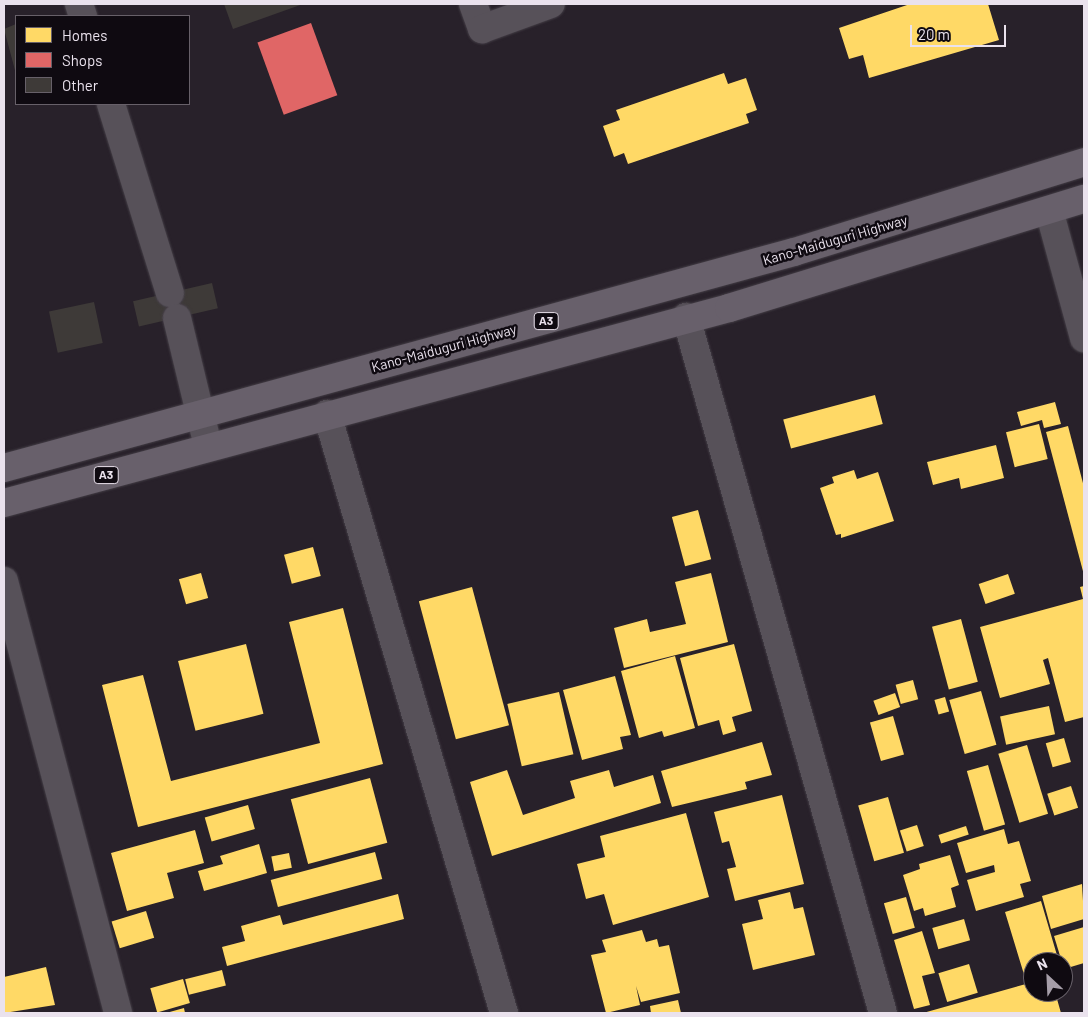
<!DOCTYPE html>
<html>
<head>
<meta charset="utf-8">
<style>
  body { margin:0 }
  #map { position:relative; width:1088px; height:1017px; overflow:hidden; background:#28212a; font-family:Barlow,sans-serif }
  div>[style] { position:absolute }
  .homes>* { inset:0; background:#ffd966; transform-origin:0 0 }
  .shops>* { inset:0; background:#e06666; transform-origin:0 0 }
  .building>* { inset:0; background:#3e3a38; transform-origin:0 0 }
  .roads { filter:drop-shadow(0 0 1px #443e46) drop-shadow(0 0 1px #443e46) }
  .minor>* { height:28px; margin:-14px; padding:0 14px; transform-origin:14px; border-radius:14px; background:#575159 }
  .trunk>* { height:28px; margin:-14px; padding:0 14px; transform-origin:14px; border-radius:14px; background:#68606b }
  span { translate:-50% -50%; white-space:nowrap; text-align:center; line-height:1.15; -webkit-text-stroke:5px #0f0a11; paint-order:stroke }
  .shield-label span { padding:1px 4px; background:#0f0a11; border:1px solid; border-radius:4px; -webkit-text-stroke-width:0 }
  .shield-label { font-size:12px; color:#eae2ed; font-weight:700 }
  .street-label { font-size:14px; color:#eae2ed }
  .frame { position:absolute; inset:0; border:5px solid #eae2ed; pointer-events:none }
  .legend { position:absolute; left:15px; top:15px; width:175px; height:90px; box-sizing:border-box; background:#0f0a11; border:1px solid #676069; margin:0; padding:6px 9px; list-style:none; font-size:15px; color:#eae2ed }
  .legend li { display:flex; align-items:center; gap:10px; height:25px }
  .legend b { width:25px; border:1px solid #676069 }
  .north { position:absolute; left:1023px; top:952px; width:50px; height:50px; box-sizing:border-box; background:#0f0a11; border:1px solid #676069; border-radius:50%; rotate:335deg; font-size:14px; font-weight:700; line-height:20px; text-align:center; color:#eae2ed }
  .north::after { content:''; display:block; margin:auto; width:18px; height:22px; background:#a69ea9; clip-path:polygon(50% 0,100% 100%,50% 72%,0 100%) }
  .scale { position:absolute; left:910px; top:25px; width:96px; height:22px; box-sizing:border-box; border:2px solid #eae2ed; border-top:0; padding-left:6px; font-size:15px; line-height:18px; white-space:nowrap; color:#eae2ed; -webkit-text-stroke:4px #0f0a11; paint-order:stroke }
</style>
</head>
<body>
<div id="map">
  <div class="homes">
    <i style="clip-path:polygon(910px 4px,988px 4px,999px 40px,869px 78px,863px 55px,849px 59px,839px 28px)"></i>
    <i style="clip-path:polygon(724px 73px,728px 84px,746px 78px,757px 110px,746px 114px,749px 123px,628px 164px,624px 153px,614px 157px,603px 126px,620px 120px,616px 110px)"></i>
    <i style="left:875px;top:395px;width:30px;height:95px;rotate:75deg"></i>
    <i style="clip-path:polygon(1055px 402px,1061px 424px,1044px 428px,1042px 420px,1021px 426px,1017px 412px)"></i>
    <i style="left:1039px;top:424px;width:36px;height:34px;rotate:76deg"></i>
    <i style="clip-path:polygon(1068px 426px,1084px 487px,1084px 575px,1046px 432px)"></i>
    <i style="clip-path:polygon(996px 445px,1004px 478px,961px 489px,959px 478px,933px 485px,927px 462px)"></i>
    <i style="clip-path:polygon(854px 470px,857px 479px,878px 472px,894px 521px,841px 538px,841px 534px,836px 535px,820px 488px,834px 483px,832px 477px)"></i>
    <i style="left:698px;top:510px;width:51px;height:27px;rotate:75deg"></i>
    <i style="left:313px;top:547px;width:30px;height:30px;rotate:75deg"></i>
    <i style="left:201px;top:573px;width:26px;height:23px;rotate:74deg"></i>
    <i style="clip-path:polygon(711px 573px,728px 642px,624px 668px,614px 628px,647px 619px,650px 632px,686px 624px,675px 582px)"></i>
    <i style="left:1008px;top:574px;width:21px;height:31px;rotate:71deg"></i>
    <i style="clip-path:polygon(1084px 586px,1084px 717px,1065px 722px,1048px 658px,1043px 660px,1050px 684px,1000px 698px,980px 627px,1083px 599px,1080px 587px)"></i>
    <i style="left:472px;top:587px;width:143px;height:55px;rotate:75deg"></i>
    <i style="clip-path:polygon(343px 608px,383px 764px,138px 827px,102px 685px,143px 675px,171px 781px,320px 743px,289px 622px)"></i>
    <i style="left:961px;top:619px;width:65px;height:30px;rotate:75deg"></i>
    <i style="left:246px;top:644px;width:72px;height:70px;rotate:76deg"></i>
    <i style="clip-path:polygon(734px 644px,752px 711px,732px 717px,736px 731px,723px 735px,719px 720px,698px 726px,680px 658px)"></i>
    <i style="clip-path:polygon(675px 656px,695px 728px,664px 737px,662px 731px,639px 738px,621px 671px)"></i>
    <i style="clip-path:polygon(615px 676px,631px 735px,620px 737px,623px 749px,582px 760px,563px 690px)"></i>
    <i style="left:913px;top:680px;width:20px;height:18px;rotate:75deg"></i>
    <i style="left:981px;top:691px;width:56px;height:33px;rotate:74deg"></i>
    <i style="left:559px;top:692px;width:64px;height:53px;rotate:77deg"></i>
    <i style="left:895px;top:693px;width:15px;height:23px;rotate:70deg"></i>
    <i style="left:945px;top:697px;width:15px;height:11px;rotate:74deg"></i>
    <i style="left:1049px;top:706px;width:29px;height:50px;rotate:78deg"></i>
    <i style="left:893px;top:716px;width:40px;height:24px;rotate:74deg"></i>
    <i style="left:1064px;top:738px;width:25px;height:19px;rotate:74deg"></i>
    <i style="clip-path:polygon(762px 742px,772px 775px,745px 782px,747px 789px,672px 807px,661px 771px)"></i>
    <i style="left:1027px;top:745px;width:72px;height:30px;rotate:73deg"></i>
    <i style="left:988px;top:765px;width:62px;height:22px;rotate:74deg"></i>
    <i style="clip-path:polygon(507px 770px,523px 815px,575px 798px,570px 781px,609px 770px,614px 787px,653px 775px,661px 803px,492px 856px,470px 782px)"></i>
    <i style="left:370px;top:778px;width:67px;height:82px;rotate:75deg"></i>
    <i style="left:1071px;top:786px;width:23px;height:25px;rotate:72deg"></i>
    <i style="clip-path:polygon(782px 795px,804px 884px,735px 901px,727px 869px,736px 867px,729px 841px,722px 843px,714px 812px)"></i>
    <i style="left:888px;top:797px;width:58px;height:31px;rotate:74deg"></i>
    <i style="left:248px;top:805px;width:25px;height:45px;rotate:74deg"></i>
    <i style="clip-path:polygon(686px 813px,709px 897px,613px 925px,604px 894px,586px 899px,577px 864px,605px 857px,600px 836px)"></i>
    <i style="left:917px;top:825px;width:22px;height:18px;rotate:72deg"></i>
    <i style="left:966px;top:826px;width:9px;height:29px;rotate:72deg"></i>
    <i style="clip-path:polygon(1004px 829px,1008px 844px,1019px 841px,1031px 881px,1020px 884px,1024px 897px,976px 911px,967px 880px,995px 872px,994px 865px,966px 873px,957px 843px)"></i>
    <i style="clip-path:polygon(195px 830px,204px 863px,167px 873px,174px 898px,127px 911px,111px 853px)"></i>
    <i style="clip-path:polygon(259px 844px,267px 873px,204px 891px,198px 871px,223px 864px,220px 856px)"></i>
    <i style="left:375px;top:852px;width:28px;height:108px;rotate:75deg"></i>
    <i style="left:289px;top:853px;width:15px;height:18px;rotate:79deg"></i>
    <i style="clip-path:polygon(950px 855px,959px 885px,951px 888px,956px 907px,925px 916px,923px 908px,914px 911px,903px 875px,920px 869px,919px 864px)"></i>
    <i style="clip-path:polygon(1082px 884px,1084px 919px,1051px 929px,1042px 896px)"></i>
    <i style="clip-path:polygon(790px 892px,794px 909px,803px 907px,815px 955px,753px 970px,742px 924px,763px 919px,758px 900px)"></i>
    <i style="clip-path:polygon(398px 894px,404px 919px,227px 966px,222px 947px,245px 941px,241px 926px,280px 915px,283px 925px)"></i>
    <i style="left:906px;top:897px;width:32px;height:23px;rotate:74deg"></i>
    <i style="clip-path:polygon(1041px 901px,1059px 962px,1033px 962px,1033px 979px,1026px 981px,1005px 912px)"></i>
    <i style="left:146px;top:911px;width:28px;height:36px;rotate:73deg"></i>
    <i style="left:964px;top:919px;width:22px;height:33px;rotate:74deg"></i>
    <i style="clip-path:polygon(1084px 927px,1084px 963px,1064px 969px,1054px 936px)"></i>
    <i style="clip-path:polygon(642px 930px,646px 942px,657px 939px,659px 947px,669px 945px,680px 993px,641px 1002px,636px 986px,640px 1005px,606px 1013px,591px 955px,606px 952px,602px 940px)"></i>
    <i style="clip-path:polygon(922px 931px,935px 973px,922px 976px,930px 1005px,914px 1009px,894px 940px)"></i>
    <i style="left:969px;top:964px;width:30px;height:32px;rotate:73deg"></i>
    <i style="clip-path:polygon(46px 967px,55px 1005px,4px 1013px,4px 977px)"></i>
    <i style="left:222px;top:970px;width:16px;height:38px;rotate:76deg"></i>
    <i style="left:183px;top:979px;width:25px;height:34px;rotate:74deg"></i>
    <i style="clip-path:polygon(1033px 982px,1033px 992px,1055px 992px,1061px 1013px,923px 1013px)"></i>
    <i style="clip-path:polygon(678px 1000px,681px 1013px,651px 1013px,650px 1006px)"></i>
    <i style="clip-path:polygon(184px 1008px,185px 1013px,166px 1013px)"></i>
  </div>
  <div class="shops">
    <i style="left:311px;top:23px;width:77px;height:57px;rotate:70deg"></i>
  </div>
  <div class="building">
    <i style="clip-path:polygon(224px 4px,303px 4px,233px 29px)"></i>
    <i style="clip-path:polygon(16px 24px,16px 74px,4px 29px)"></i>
    <i style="left:212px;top:283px;width:26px;height:81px;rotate:77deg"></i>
    <i style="left:94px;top:302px;width:42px;height:46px;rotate:78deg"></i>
  </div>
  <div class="roads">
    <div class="minor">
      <i style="left:79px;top:4px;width:13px;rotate:72deg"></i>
      <i style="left:473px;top:4px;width:27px;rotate:70deg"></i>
      <i style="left:482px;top:29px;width:73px;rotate:-19.9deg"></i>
      <i style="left:111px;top:104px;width:198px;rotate:72.7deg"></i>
      <i style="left:1049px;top:210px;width:133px;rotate:74.7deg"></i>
      <i style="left:686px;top:317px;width:723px;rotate:74.2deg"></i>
      <i style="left:177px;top:318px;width:132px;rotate:76.4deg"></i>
      <i style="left:327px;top:414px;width:625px;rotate:73.54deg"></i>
      <i style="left:4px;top:581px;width:447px;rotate:75.2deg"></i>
    </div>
    <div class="trunk">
      <i style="left:4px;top:468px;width:819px;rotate:-15.29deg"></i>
      <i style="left:794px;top:252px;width:304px;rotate:-17.2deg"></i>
      <i style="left:4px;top:503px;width:751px;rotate:-15.05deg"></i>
      <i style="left:729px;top:308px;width:371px;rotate:-17.1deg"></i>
    </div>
  </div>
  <div class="shield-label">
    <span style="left:546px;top:321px">A3</span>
    <span style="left:106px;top:475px">A3</span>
  </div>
  <div class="street-label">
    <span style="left:835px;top:240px;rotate:-16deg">Kano-Maiduguri Highway</span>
    <span style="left:444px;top:348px;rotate:-15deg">Kano-Maiduguri Highway</span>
  </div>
  <div class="frame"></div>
  <ul class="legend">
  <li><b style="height:14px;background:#ffd966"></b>Homes</li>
  <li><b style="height:14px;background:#e06666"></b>Shops</li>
  <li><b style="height:14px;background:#3e3a38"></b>Other</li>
  </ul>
  <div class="north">N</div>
  <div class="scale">20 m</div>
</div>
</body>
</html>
